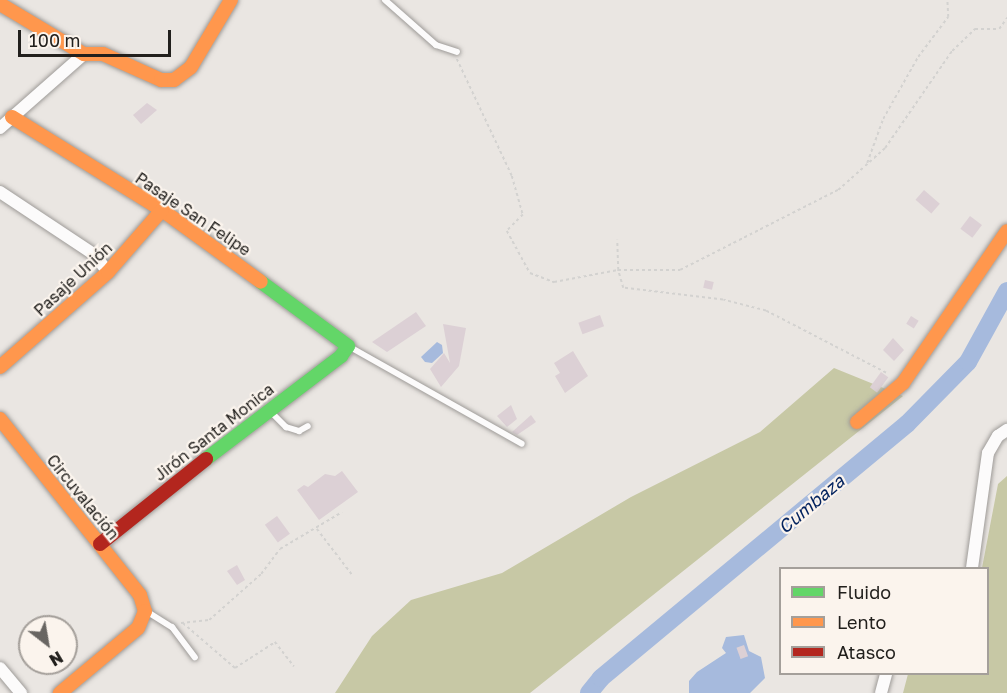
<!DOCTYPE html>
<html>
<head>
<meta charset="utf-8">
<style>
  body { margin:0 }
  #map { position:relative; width:1007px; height:693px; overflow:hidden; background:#eae6e2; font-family:"Golos Text",sans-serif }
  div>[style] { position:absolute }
  .forest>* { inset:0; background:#c7c8a5 }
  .water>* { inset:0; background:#a6badd }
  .river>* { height:18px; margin:-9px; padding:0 9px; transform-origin:9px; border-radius:9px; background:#a6badd }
  .building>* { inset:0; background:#dcd0d5; transform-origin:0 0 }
  .path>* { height:1.5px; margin-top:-0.75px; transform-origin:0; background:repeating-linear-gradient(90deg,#d3d2d0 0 3px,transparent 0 6px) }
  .roads { filter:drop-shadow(0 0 2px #9e9b98) drop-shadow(0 0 2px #9e9b98) }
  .lane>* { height:6px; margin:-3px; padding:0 3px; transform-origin:3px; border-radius:3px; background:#fcfbfb }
  .street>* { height:12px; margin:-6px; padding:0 6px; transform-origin:6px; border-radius:6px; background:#fcfbfb }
  .fast>* { height:14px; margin:-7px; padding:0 7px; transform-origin:7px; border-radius:7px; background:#63d668 }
  .slow>* { height:14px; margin:-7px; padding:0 7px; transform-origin:7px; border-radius:7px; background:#ff974d }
  .jam>* { height:14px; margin:-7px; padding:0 7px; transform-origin:7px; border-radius:7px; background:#b3261e }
  span { translate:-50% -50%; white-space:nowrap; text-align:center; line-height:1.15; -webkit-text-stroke:4.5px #fbf4ed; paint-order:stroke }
  .street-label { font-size:16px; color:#22201d }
  .water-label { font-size:18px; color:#03235f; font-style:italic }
  .legend { position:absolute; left:779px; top:567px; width:210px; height:108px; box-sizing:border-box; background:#fbf4ed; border:2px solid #a49f9a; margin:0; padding:8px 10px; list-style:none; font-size:18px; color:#22201d }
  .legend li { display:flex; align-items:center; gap:12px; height:30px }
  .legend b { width:30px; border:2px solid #a49f9a }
  .north { position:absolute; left:18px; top:615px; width:60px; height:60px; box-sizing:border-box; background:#fbf4ed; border:2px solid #a49f9a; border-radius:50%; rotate:149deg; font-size:16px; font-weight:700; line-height:24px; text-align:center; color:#22201d }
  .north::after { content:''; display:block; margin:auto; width:21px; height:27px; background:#686562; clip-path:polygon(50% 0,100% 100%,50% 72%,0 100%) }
  .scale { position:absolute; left:18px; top:30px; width:153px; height:27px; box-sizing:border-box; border:3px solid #22201d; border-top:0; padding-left:8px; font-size:18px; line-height:21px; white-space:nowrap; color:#22201d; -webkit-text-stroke:4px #fbf4ed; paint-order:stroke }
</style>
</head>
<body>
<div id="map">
  <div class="forest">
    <i style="clip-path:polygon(834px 368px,903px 396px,530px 693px,335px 693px,372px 636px,411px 600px,502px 573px,631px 497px,760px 432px)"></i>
    <i style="clip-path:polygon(1007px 476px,1007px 693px,903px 693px,908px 674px,988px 674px,988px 568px,982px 568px,998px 484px)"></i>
  </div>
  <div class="water">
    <i style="clip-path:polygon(437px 342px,442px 345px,443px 353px,432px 363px,425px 362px,421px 357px)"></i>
    <i style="clip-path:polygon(744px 635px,749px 651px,761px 657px,765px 678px,750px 693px,689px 693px,689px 681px,697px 672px,726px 653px,722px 648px,726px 637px)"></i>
  </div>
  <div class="river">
    <i style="left:589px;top:693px;width:19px;rotate:-51deg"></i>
    <i style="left:601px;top:678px;width:398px;rotate:-39.7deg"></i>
    <i style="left:907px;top:424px;width:87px;rotate:-45.5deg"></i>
    <i style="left:968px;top:362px;width:81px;rotate:-61.2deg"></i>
  </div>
  <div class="building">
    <i style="clip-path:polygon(147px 103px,157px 110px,141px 124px,133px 115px)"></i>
    <i style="left:924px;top:190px;width:21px;height:13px;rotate:41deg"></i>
    <i style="left:970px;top:216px;width:15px;height:16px;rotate:37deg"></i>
    <i style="left:705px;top:280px;width:9px;height:8px;rotate:13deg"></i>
    <i style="clip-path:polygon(416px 312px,426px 326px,387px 352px,372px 342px)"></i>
    <i style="left:600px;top:315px;width:12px;height:23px;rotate:70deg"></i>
    <i style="left:911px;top:316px;width:9px;height:9px;rotate:32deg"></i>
    <i style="clip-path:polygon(443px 324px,466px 328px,459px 366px,441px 387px,430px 369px,444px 353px,450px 363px)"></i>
    <i style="clip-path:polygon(893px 338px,904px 350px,894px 361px,883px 350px)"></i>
    <i style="clip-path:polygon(573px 351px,588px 376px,565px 393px,555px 376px,560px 373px,554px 363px)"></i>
    <i style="left:881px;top:372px;width:9px;height:19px;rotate:36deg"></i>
    <i style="clip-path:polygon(511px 405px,517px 419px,507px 427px,497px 416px)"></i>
    <i style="clip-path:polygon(531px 415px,536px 422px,517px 435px,512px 432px)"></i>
    <i style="clip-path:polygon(342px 471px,358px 492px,319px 520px,297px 490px,304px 485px,308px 487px,325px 474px,335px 476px)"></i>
    <i style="left:277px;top:516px;width:22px;height:15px;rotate:54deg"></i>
    <i style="clip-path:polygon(237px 565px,245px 580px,237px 585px,227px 571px)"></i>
    <i style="left:744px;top:645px;width:12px;height:8px;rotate:70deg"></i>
  </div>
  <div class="path">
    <i style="left:457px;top:59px;width:129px;rotate:64.8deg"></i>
    <i style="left:512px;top:176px;width:41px;rotate:74.2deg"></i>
    <i style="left:523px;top:215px;width:23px;rotate:135deg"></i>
    <i style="left:507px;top:231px;width:48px;rotate:61.3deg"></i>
    <i style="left:530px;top:273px;width:26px;rotate:21deg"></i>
    <i style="left:554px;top:282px;width:65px;rotate:-10.6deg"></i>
    <i style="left:618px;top:270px;width:30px;rotate:-92deg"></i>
    <i style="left:867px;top:163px;width:47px;rotate:-70deg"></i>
    <i style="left:883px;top:119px;width:71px;rotate:-60.6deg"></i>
    <i style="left:918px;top:57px;width:50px;rotate:-53.1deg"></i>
    <i style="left:948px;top:17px;width:17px;rotate:-93deg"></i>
    <i style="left:886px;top:373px;width:135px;rotate:-152.7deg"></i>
    <i style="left:766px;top:311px;width:44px;rotate:-165.7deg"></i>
    <i style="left:723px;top:300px;width:101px;rotate:-173.2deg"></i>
    <i style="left:623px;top:288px;width:19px;rotate:-106deg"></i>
    <i style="left:618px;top:270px;width:62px"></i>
    <i style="left:680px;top:270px;width:177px;rotate:-26.9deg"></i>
    <i style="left:838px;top:190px;width:63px;rotate:-41.8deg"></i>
    <i style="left:885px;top:148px;width:118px;rotate:-55.4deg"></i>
    <i style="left:952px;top:51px;width:32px;rotate:-44deg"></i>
    <i style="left:975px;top:29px;width:24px"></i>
    <i style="left:999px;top:29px;width:14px;rotate:-54deg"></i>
    <i style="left:317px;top:529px;width:59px;rotate:52.5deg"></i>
    <i style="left:181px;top:623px;width:28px;rotate:-6deg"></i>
    <i style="left:209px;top:620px;width:69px;rotate:-41.5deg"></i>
    <i style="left:261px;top:574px;width:31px;rotate:-53deg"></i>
    <i style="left:280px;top:549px;width:72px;rotate:-30.8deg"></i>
    <i style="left:183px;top:623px;width:69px;rotate:40.9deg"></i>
    <i style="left:235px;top:668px;width:48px;rotate:-33deg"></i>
    <i style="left:275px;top:642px;width:31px;rotate:52deg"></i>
  </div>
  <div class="roads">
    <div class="lane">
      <i style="left:385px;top:0;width:68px;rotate:41.4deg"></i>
      <i style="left:436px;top:45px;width:22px;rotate:18deg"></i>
      <i style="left:350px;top:347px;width:197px;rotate:29.4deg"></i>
      <i style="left:270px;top:411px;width:23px;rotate:45deg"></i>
      <i style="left:286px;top:427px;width:14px;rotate:17deg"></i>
      <i style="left:299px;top:431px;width:10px;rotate:-29deg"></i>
      <i style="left:146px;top:611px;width:31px;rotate:32deg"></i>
      <i style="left:172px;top:627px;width:38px;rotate:53deg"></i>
    </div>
    <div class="street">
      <i style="left:0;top:128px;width:112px;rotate:-41.4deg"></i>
      <i style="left:0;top:192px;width:114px;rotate:33.6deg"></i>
      <i style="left:95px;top:255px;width:21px;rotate:53deg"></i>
      <i style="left:972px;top:568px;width:116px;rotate:-82.1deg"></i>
      <i style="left:988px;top:453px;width:20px;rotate:-60deg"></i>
      <i style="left:998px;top:436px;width:11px;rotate:-34deg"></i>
      <i style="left:0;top:668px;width:33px;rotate:50deg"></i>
      <i style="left:881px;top:693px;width:20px;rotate:-75deg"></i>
    </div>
    <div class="fast">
      <i style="left:206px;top:459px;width:170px;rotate:-37.3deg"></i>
      <i style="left:341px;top:356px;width:12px;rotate:-55deg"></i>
      <i style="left:348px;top:346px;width:108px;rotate:-143.7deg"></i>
    </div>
    <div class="slow">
      <i style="left:0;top:4px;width:98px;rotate:30.8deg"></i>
      <i style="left:84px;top:54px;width:19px"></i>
      <i style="left:103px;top:54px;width:64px;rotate:24.1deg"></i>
      <i style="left:161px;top:80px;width:13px"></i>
      <i style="left:174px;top:80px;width:21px;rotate:-37deg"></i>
      <i style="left:191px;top:67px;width:78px;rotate:-59.2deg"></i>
      <i style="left:12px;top:117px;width:176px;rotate:31.8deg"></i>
      <i style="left:162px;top:210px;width:122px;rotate:36deg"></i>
      <i style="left:0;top:367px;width:144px;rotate:-41.3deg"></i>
      <i style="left:108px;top:272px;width:82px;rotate:-48.9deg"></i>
      <i style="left:0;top:419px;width:225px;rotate:51.5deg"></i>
      <i style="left:140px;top:595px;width:17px;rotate:73deg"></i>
      <i style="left:145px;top:611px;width:18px;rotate:112deg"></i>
      <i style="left:138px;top:628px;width:102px;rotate:140.2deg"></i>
      <i style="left:857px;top:422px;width:60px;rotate:-40.3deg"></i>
      <i style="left:903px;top:383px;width:184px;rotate:-55.6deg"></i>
    </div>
    <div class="jam">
      <i style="left:100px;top:544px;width:136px;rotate:-38.7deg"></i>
    </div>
  </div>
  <div class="street-label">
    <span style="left:193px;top:214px;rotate:34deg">Pasaje San Felipe</span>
    <span style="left:73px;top:279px;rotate:-43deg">Pasaje Unión</span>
    <span style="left:214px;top:432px;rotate:-38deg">Jirón Santa Monica</span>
    <span style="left:83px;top:497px;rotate:51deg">Circuvalación</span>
  </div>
  <div class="water-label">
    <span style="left:811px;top:504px;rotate:-40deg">Cumbaza</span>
  </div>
  <ul class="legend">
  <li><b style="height:8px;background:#63d668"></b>Fluido</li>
  <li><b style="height:8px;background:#ff974d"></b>Lento</li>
  <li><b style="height:8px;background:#b3261e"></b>Atasco</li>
  </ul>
  <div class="north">N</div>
  <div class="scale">100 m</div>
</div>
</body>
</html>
